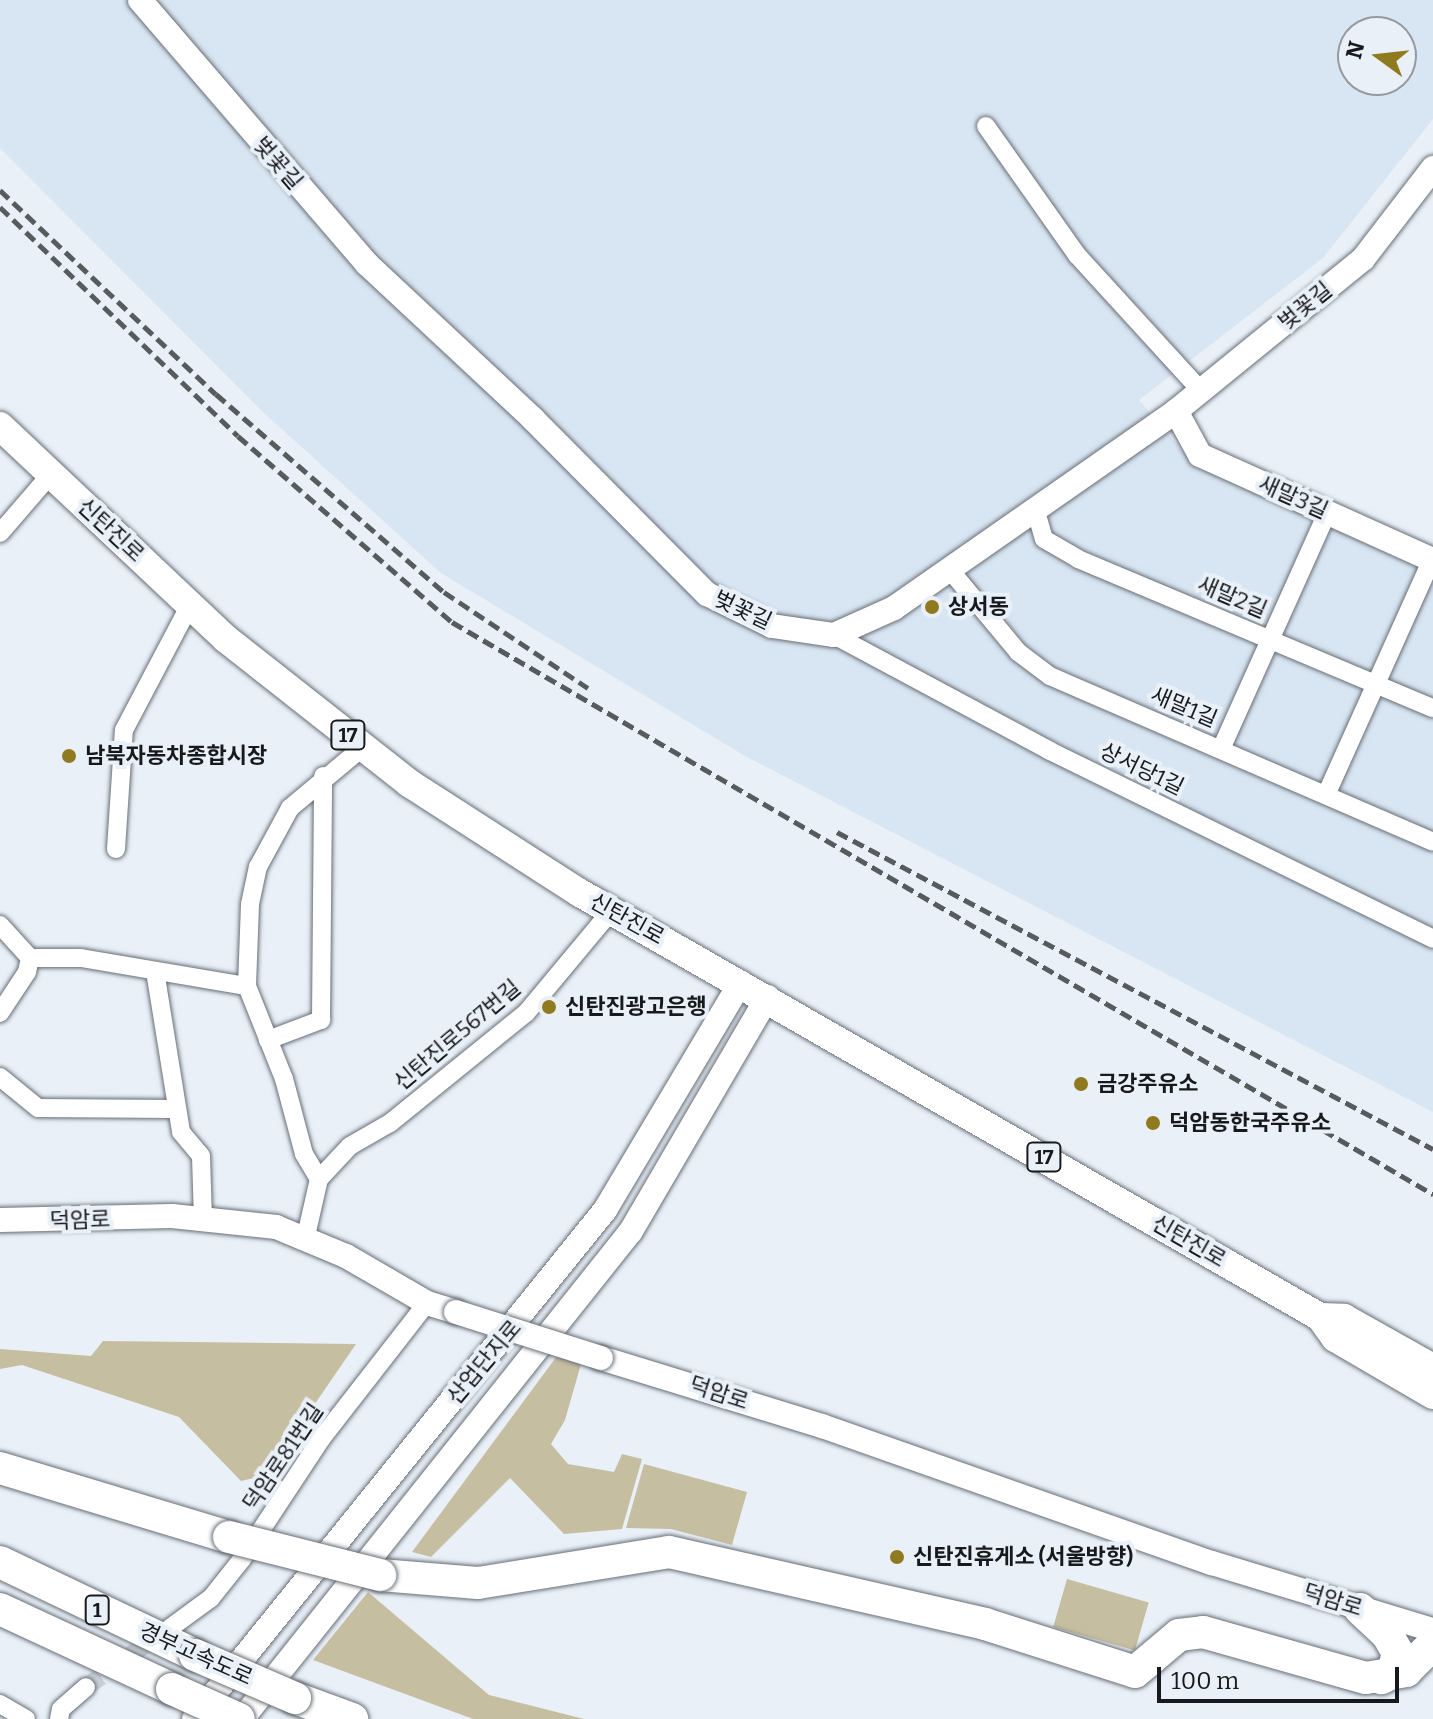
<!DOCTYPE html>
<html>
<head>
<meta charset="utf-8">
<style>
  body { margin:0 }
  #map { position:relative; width:1433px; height:1719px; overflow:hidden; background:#e9f0f8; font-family:Bitter,"Noto Sans KR",serif }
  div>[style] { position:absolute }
  .built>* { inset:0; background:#d8e5f2 }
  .green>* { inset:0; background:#c6bea1; transform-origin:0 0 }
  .street-tunnel>* { height:18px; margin-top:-9px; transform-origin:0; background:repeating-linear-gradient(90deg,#cad0d7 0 18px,transparent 0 27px) }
  .roads { filter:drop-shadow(0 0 2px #686e75) drop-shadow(0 0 2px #686e75) }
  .street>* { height:18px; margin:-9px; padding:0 9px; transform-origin:9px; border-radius:9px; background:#fff }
  .secondary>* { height:24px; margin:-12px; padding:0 12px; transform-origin:12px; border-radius:12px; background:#fff }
  .primary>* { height:28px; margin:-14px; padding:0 14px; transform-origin:14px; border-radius:14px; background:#fff }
  .highway>* { height:32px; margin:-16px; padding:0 16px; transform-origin:16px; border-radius:16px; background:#fff }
  .rail>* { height:5px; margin-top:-2.5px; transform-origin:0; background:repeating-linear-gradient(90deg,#565b5e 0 12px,transparent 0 18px) }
  .bridges { filter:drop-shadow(0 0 2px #686e75) drop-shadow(0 0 2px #686e75) }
  .secondary-bridge>* { height:24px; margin:-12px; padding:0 12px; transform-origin:12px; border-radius:12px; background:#fff }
  .highway-bridge>* { height:32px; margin:-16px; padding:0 16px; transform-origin:16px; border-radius:16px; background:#fff }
  .dots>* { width:22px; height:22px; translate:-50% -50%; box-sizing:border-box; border:4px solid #e9f0f8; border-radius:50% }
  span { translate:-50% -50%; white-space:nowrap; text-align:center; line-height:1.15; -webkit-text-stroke:8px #e9f0f8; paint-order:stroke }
  .shield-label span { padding:2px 6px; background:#e9f0f8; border:2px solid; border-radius:6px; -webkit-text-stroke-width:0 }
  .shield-label { font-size:20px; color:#171a1c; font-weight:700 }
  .street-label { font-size:22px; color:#171a1c }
  .poi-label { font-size:22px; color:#171a1c; font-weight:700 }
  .left { translate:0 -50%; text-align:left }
  .north { position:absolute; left:1337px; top:16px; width:80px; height:80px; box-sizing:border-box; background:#e9f0f8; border:2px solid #959aa0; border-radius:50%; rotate:285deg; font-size:22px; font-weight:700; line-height:32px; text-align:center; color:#171a1c }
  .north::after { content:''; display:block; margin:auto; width:28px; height:36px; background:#907a20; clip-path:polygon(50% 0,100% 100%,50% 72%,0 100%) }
  .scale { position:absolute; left:1157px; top:1667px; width:242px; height:36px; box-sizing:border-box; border:4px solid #171a1c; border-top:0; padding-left:10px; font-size:24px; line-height:28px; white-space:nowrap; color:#171a1c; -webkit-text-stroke:6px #e9f0f8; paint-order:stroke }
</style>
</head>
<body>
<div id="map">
  <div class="built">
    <i style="clip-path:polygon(evenodd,0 0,1433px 0,1433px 119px,1323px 258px,1139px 400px,1197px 468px,1433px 568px,1433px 1112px,745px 756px,441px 573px,264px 413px,0 148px,0 0,1353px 32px,1401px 32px,1401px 80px,1353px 80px,1353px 32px)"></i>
  </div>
  <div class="green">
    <i style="clip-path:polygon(103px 1341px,356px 1344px,266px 1475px,241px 1481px,179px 1417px,22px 1365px,0 1369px,0 1349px,91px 1356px)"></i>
    <i style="clip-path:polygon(557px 1356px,581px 1364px,565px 1420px,551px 1444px,568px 1464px,614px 1472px,622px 1454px,642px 1459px,622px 1529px,564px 1534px,510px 1478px,431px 1557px,412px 1552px)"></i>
    <i style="clip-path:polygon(644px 1464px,747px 1492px,732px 1545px,671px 1529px,626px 1528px)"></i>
    <i style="left:1067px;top:1579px;width:85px;height:50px;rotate:16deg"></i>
    <i style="clip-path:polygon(368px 1592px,489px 1695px,584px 1719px,473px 1719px,313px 1660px)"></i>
  </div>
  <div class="street-tunnel">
    <i style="left:86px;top:1687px;width:90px;rotate:-35.5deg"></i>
  </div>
  <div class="roads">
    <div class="street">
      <i style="left:986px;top:126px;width:158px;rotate:54.8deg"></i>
      <i style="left:1077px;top:255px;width:184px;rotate:47.6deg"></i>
      <i style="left:1035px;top:508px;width:32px;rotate:74deg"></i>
      <i style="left:1044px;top:539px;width:39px;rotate:30deg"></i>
      <i style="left:1078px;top:559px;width:385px;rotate:22.8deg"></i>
      <i style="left:0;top:533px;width:78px;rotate:-49.2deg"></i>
      <i style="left:950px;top:570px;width:107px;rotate:50.3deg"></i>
      <i style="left:1018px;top:652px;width:40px;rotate:37deg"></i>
      <i style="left:1050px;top:676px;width:417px;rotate:23.4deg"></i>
      <i style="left:834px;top:635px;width:245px;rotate:28.2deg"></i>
      <i style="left:1050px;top:751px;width:427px;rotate:26.1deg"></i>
      <i style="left:1221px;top:749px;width:259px;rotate:-65.8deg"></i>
      <i style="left:1326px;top:795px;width:259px;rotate:-65.8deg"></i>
      <i style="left:116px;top:849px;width:119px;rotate:-86.2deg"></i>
      <i style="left:124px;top:730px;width:141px;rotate:-62.2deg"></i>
      <i style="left:0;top:925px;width:45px;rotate:47.7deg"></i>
      <i style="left:30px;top:958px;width:14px;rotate:102deg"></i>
      <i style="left:27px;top:972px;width:49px;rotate:123.4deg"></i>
      <i style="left:30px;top:958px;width:51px"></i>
      <i style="left:81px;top:958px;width:168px;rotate:9.6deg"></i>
      <i style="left:155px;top:971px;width:163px;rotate:80.8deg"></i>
      <i style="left:181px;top:1132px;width:31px;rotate:50deg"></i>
      <i style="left:201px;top:1156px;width:62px;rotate:88.2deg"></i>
      <i style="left:268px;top:1040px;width:57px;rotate:-20.7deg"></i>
      <i style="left:321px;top:1020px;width:244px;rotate:-89.5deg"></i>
      <i style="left:0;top:1077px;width:49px;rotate:39.2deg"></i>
      <i style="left:38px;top:1108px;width:138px;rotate:0.4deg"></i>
      <i style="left:319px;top:1179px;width:29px;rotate:-121deg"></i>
      <i style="left:304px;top:1154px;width:78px;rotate:-104.9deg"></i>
      <i style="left:284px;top:1079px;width:100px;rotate:-111.7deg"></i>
      <i style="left:247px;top:986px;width:82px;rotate:-87.9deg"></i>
      <i style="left:250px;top:904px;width:38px;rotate:-78deg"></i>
      <i style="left:258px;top:867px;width:67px;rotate:-61.5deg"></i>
      <i style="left:290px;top:808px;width:95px;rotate:-39.9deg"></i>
      <i style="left:306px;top:1236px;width:58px;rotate:-77.2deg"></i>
      <i style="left:319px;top:1179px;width:45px;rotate:-46.8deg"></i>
      <i style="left:350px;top:1146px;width:46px;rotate:-29.9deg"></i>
      <i style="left:390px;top:1123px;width:175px;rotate:-39deg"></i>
      <i style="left:526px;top:1013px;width:133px;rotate:-50.2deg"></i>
      <i style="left:170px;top:1628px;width:51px;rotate:-36.2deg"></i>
      <i style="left:211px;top:1598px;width:50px;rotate:-51.5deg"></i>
      <i style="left:242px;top:1559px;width:144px;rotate:-56.6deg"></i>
      <i style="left:321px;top:1439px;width:172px;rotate:-52.1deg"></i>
      <i style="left:0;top:1704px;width:30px;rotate:30deg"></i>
      <i style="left:59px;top:1719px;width:10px;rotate:-79deg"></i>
      <i style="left:61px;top:1709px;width:33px;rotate:-41deg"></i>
    </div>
    <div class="secondary">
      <i style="left:140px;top:0;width:348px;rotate:49.3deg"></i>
      <i style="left:367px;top:264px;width:227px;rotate:43deg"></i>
      <i style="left:533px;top:419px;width:247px;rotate:45.2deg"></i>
      <i style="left:707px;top:594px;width:72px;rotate:26.2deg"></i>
      <i style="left:772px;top:626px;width:63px;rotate:8.3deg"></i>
      <i style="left:834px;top:635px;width:66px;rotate:-24.2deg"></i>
      <i style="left:894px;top:608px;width:344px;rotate:-34.9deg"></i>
      <i style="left:1176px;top:411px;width:241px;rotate:-39.1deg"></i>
      <i style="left:1363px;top:259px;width:115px;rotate:-52.4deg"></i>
      <i style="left:1176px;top:411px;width:50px;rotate:61.4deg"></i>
      <i style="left:1200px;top:455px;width:256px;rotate:24.3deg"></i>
      <i style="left:0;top:1220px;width:172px;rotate:-1.3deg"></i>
      <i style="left:172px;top:1216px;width:105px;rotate:6deg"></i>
      <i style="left:276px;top:1227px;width:76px;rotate:22.5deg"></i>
      <i style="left:346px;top:1256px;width:94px;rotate:30.1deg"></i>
      <i style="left:427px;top:1303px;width:30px;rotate:17deg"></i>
      <i style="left:601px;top:1358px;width:231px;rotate:17.1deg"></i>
      <i style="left:822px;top:1426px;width:413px;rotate:19.4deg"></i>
      <i style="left:1212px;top:1563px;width:231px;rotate:16.9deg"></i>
      <i style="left:194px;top:1719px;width:654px;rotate:-51.08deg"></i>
      <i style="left:605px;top:1210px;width:265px;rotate:-59.2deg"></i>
      <i style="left:242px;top:1719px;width:624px;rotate:-51.44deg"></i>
      <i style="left:631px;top:1231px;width:271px;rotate:-59.7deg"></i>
    </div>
    <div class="primary">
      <i style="left:0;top:426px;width:311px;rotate:43.3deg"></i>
      <i style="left:226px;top:639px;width:233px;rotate:38.2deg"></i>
      <i style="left:409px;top:783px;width:203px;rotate:32.8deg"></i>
      <i style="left:580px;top:893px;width:853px;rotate:29.81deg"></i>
      <i style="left:1320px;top:1317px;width:26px;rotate:54deg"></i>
      <i style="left:1335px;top:1338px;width:113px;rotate:30.2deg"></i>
      <i style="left:1320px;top:1317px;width:24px;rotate:2deg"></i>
      <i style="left:1344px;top:1318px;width:102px;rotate:29.3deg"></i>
    </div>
    <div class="highway">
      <i style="left:0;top:1468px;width:239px;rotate:16.8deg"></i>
      <i style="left:0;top:1562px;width:216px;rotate:25.5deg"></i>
      <i style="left:380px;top:1575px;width:98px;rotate:4.7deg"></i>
      <i style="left:478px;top:1583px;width:193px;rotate:-9.2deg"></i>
      <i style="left:669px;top:1552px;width:324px;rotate:12.8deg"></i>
      <i style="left:985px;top:1624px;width:157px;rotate:17.7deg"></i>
      <i style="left:1135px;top:1672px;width:57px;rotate:-40.1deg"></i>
      <i style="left:1179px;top:1635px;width:24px;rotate:-7deg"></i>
      <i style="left:1203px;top:1632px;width:169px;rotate:15.8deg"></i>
      <i style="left:1366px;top:1678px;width:41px;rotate:-9.9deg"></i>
      <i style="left:1406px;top:1671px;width:38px;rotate:-45deg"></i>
      <i style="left:0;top:1609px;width:190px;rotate:24.9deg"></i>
      <i style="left:1360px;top:1609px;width:37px;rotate:43deg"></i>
      <i style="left:1387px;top:1634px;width:22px;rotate:60deg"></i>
      <i style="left:1398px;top:1653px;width:20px;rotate:105deg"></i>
      <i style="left:1393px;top:1672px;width:13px;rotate:151deg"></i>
      <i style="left:295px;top:1698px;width:61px;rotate:20.2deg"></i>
    </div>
  </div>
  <div class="rail">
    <i style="left:0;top:190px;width:297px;rotate:43.4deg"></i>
    <i style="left:216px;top:394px;width:302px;rotate:41deg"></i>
    <i style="left:444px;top:592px;width:173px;rotate:33.7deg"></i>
    <i style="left:0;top:207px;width:330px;rotate:43.9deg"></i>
    <i style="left:238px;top:436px;width:284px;rotate:41deg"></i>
    <i style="left:452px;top:622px;width:1136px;rotate:30.25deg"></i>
    <i style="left:837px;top:832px;width:675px;rotate:28.01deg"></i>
  </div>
  <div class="bridges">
    <div class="secondary-bridge">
      <i style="left:456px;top:1312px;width:152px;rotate:17.6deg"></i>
    </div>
    <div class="highway-bridge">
      <i style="left:229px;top:1537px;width:156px;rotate:14.1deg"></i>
      <i style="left:195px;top:1655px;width:109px;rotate:23.3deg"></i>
      <i style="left:172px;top:1689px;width:73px;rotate:24.1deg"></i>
    </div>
  </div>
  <div class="dots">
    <i style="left:932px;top:607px;background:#907a20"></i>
    <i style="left:69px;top:756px;background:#907a20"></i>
    <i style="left:549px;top:1007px;background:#907a20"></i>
    <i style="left:1081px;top:1084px;background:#907a20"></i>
    <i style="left:1153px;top:1123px;background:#907a20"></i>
    <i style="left:897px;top:1557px;background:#907a20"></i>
  </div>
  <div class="shield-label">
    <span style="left:348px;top:735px">17</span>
    <span style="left:1044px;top:1157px">17</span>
    <span style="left:97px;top:1610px">1</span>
  </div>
  <div class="street-label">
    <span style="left:278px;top:163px;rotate:49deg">벚꽃길</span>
    <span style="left:1305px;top:306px;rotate:-39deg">벚꽃길</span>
    <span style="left:1293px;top:497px;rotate:24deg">새말3길</span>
    <span style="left:111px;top:530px;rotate:43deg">신탄진로</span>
    <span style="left:1232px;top:597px;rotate:23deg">새말2길</span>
    <span style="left:743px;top:610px;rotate:25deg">벚꽃길</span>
    <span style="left:1184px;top:707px;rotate:23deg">새말1길</span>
    <span style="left:1142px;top:769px;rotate:26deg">상서당1길</span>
    <span style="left:627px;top:919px;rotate:29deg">신탄진로</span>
    <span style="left:457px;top:1035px;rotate:-40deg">신탄진로567번길</span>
    <span style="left:80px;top:1220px;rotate:-2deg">덕암로</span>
    <span style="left:1189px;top:1241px;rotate:30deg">신탄진로</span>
    <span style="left:484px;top:1362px;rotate:-50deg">산업단지로</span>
    <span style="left:719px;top:1393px;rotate:18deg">덕암로</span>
    <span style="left:283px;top:1457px;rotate:-56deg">덕암로81번길</span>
    <span style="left:1333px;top:1600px;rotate:17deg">덕암로</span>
    <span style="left:196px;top:1654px;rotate:24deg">경부고속도로</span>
  </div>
  <div class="poi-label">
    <span class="left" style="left:948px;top:607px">상서동</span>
    <span class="left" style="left:85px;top:756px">남북자동차종합시장</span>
    <span class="left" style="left:565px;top:1007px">신탄진광고은행</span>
    <span class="left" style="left:1097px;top:1084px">금강주유소</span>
    <span class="left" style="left:1169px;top:1123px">덕암동한국주유소</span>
    <span class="left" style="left:913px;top:1557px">신탄진휴게소 (서울방향)</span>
  </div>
  <div class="north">N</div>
  <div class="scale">100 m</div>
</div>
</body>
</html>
